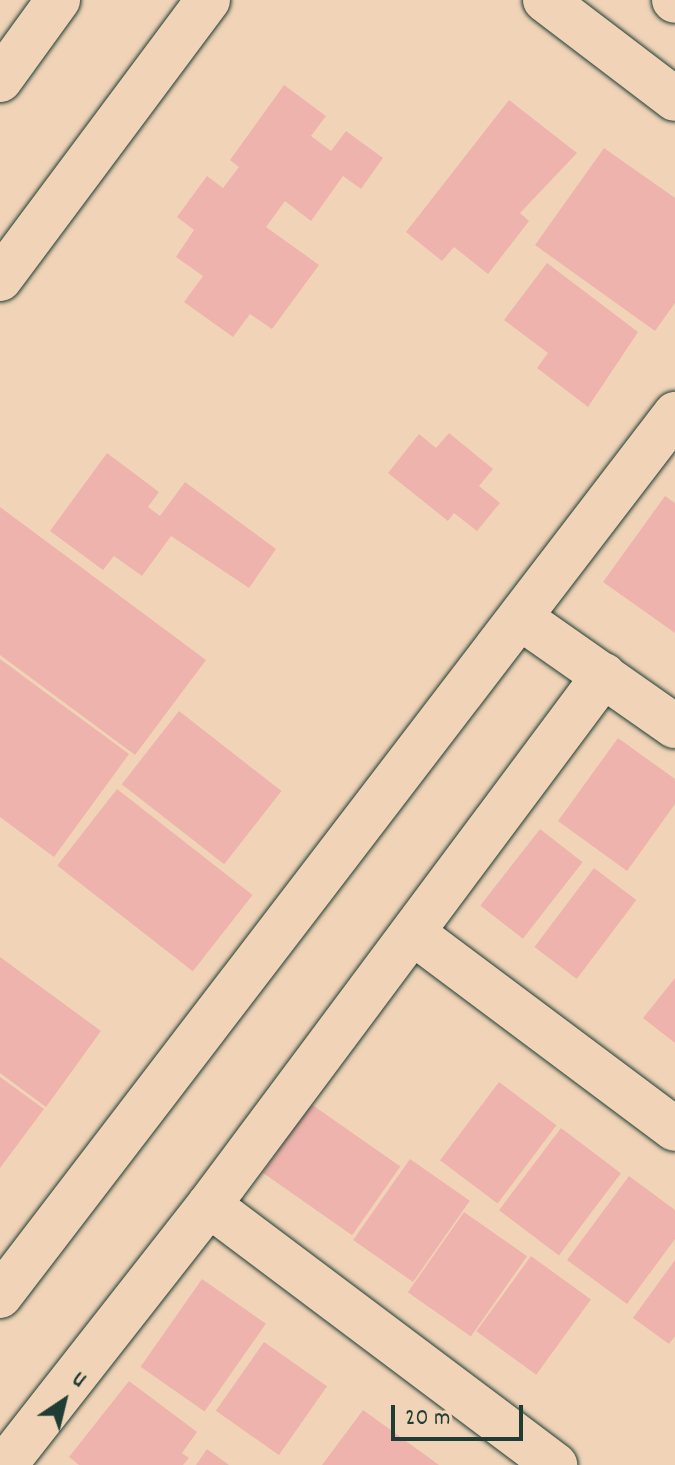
<!DOCTYPE html>
<html>
<head>
<meta charset="utf-8">
<style>
  body { margin:0 }
  #map { position:relative; width:675px; height:1465px; overflow:hidden; background:#f1d4b8; font-family:Dekko,sans-serif }
  div>[style] { position:absolute }
  .building>* { inset:0; background:#eeb3ac; transform-origin:0 0 }
  .roads { filter:drop-shadow(0 0 2px #1f3d34) drop-shadow(0 0 2px #1f3d34) }
  .street>* { height:44px; margin:-22px; padding:0 22px; transform-origin:22px; border-radius:22px; background:#f1d4b8 }
  span { translate:-50% -50%; white-space:nowrap; text-align:center; line-height:1.15; -webkit-text-stroke:8px #f1d4b8; paint-order:stroke }
  .north { position:absolute; left:24px; top:1361px; width:80px; height:80px; -webkit-text-stroke:6px #f1d4b8; paint-order:stroke; rotate:35deg; font-size:22px; font-weight:700; line-height:32px; text-align:center; color:#1f3d34 }
  .north::after { content:''; display:block; margin:auto; width:28px; height:36px; background:#1f3d34; clip-path:polygon(50% 0,100% 100%,50% 72%,0 100%) }
  .scale { position:absolute; left:391px; top:1405px; width:132px; height:36px; box-sizing:border-box; border:4px solid #1f3d34; border-top:0; padding-left:10px; font-size:24px; line-height:28px; white-space:nowrap; color:#1f3d34; -webkit-text-stroke:6px #f1d4b8; paint-order:stroke }
</style>
</head>
<body>
<div id="map">
  <div class="building">
    <i style="clip-path:polygon(284px 85px,326px 116px,311px 136px,331px 151px,346px 131px,383px 158px,361px 189px,343px 176px,311px 221px,285px 201px,266px 227px,319px 265px,272px 329px,250px 314px,233px 337px,184px 302px,203px 276px,176px 257px,194px 230px,177px 217px,207px 176px,223px 188px,239px 167px,230px 160px)"></i>
    <i style="clip-path:polygon(509px 100px,577px 153px,520px 213px,529px 221px,488px 274px,454px 247px,442px 261px,406px 232px)"></i>
    <i style="clip-path:polygon(604px 148px,675px 198px,675px 303px,655px 331px,535px 245px)"></i>
    <i style="clip-path:polygon(547px 263px,638px 332px,588px 407px,537px 368px,548px 353px,504px 320px)"></i>
    <i style="clip-path:polygon(449px 433px,493px 469px,479px 486px,500px 503px,477px 531px,454px 513px,448px 521px,388px 473px,419px 434px,436px 448px)"></i>
    <i style="clip-path:polygon(107px 453px,159px 492px,148px 507px,160px 516px,185px 482px,276px 549px,249px 588px,171px 536px,142px 576px,114px 556px,103px 570px,50px 531px)"></i>
    <i style="clip-path:polygon(665px 496px,675px 503px,675px 633px,603px 582px)"></i>
    <i style="clip-path:polygon(0 507px,206px 660px,135px 755px,0 655px)"></i>
    <i style="clip-path:polygon(0 659px,129px 754px,54px 857px,0 817px)"></i>
    <i style="left:179px;top:711px;width:130px;height:93px;rotate:38deg"></i>
    <i style="clip-path:polygon(618px 738px,675px 779px,675px 804px,627px 871px,558px 821px)"></i>
    <i style="left:117px;top:789px;width:172px;height:97px;rotate:38deg"></i>
    <i style="left:540px;top:829px;width:54px;height:97px;rotate:38deg"></i>
    <i style="left:594px;top:868px;width:53px;height:99px;rotate:37deg"></i>
    <i style="clip-path:polygon(0 957px,101px 1031px,46px 1107px,0 1073px)"></i>
    <i style="clip-path:polygon(675px 978px,675px 1043px,643px 1018px)"></i>
    <i style="clip-path:polygon(0 1077px,44px 1109px,0 1168px)"></i>
    <i style="left:499px;top:1082px;width:72px;height:98px;rotate:37deg"></i>
    <i style="left:311px;top:1104px;width:109px;height:84px;rotate:35deg"></i>
    <i style="left:561px;top:1128px;width:75px;height:103px;rotate:37deg"></i>
    <i style="left:410px;top:1159px;width:73px;height:99px;rotate:35deg"></i>
    <i style="clip-path:polygon(629px 1176px,675px 1210px,675px 1239px,627px 1304px,567px 1260px)"></i>
    <i style="left:464px;top:1212px;width:77px;height:98px;rotate:35deg"></i>
    <i style="left:531px;top:1256px;width:74px;height:93px;rotate:36deg"></i>
    <i style="clip-path:polygon(675px 1260px,675px 1336px,669px 1344px,633px 1318px)"></i>
    <i style="left:202px;top:1279px;width:78px;height:107px;rotate:35deg"></i>
    <i style="left:264px;top:1342px;width:77px;height:84px;rotate:35deg"></i>
    <i style="clip-path:polygon(129px 1381px,197px 1432px,182px 1453px,189px 1458px,183px 1465px,79px 1465px,69px 1457px)"></i>
    <i style="clip-path:polygon(363px 1410px,439px 1465px,322px 1465px)"></i>
    <i style="clip-path:polygon(207px 1449px,229px 1465px,196px 1465px)"></i>
  </div>
  <div class="roads">
    <div class="street">
      <i style="left:545px;top:0;width:163px;rotate:37.3deg"></i>
      <i style="left:674px;top:0;width:1px;rotate:45deg"></i>
      <i style="left:0;top:80px;width:99px;rotate:-54.1deg"></i>
      <i style="left:0;top:279px;width:348px;rotate:-53.3deg"></i>
      <i style="left:522px;top:619px;width:187px;rotate:35deg"></i>
      <i style="left:413px;top:933px;width:327px;rotate:36.8deg"></i>
      <i style="left:209px;top:1205px;width:433px;rotate:36.9deg"></i>
      <i style="left:0;top:1296px;width:1111px;rotate:-52.57deg"></i>
      <i style="left:5px;top:1465px;width:330px;rotate:-51.9deg"></i>
      <i style="left:209px;top:1205px;width:661px;rotate:-53.3deg"></i>
    </div>
  </div>
  <div class="north">U</div>
  <div class="scale">20 m</div>
</div>
</body>
</html>
